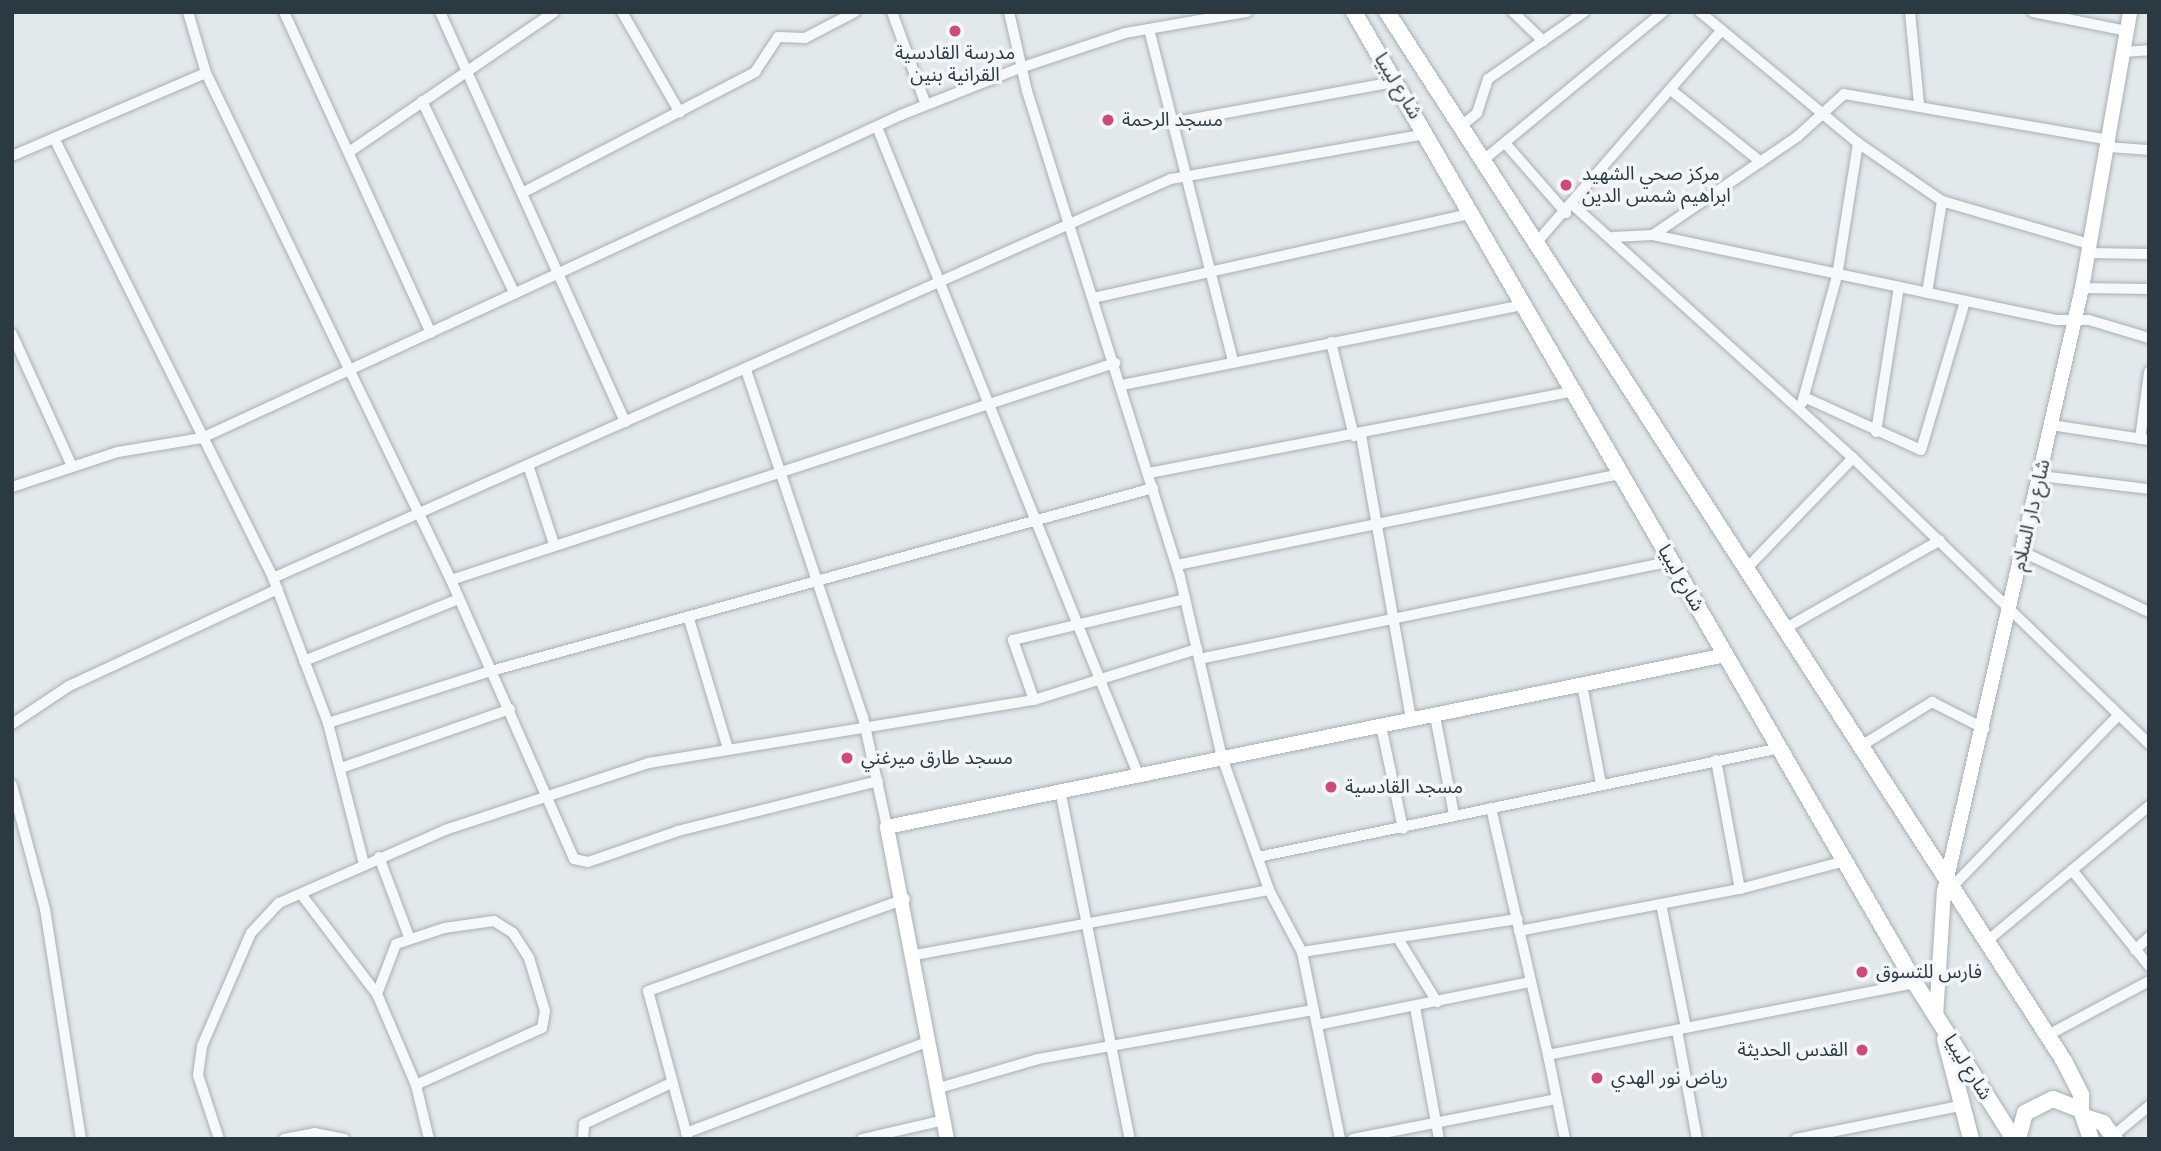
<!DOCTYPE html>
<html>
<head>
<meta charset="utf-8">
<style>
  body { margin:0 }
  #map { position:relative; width:2161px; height:1151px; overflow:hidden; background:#e3e8eb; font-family:"Open Sans","Noto Sans Arabic",sans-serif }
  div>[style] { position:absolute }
  .roads { filter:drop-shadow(0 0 2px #a8b0b5) drop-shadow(0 0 2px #a8b0b5) }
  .street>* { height:10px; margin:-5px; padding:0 5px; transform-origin:5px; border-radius:5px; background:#f6f8f9 }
  .secondary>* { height:14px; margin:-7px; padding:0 7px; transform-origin:7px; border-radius:7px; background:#fff }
  .primary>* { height:16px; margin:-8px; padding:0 8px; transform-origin:8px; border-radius:8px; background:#fff }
  .dots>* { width:19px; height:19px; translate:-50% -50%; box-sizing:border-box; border:4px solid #f3f6f8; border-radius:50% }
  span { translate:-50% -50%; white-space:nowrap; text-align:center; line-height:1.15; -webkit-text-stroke:7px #f3f6f8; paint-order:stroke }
  .poi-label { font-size:19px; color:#2b3943 }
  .left { translate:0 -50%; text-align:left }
  .right { translate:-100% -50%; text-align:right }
  .street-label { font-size:19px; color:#2b3943 }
  .frame { position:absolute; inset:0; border:14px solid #2b3943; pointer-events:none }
</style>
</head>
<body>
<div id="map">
  <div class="roads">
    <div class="street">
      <i style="left:188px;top:12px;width:64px;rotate:73.6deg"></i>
      <i style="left:206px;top:73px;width:563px;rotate:64.21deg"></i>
      <i style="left:451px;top:580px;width:305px;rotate:66.2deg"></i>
      <i style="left:574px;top:859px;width:14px;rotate:12deg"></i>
      <i style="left:588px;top:862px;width:95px;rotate:-19deg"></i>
      <i style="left:678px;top:831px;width:206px;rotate:-14deg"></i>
      <i style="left:284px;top:12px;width:353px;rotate:65.4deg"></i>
      <i style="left:440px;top:12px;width:450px;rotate:65.7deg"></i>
      <i style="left:622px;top:12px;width:116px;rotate:60.1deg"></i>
      <i style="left:892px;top:12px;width:99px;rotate:69.9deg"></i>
      <i style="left:1009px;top:12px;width:81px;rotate:77.2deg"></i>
      <i style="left:1027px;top:91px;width:510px;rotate:72.53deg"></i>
      <i style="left:1180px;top:577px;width:185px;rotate:76.9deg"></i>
      <i style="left:1222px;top:757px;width:141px;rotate:70.5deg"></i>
      <i style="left:1269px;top:890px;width:70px;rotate:62deg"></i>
      <i style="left:1302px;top:952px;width:191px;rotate:78.5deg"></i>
      <i style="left:1513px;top:12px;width:42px;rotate:44deg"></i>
      <i style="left:1700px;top:12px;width:205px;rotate:39.7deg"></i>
      <i style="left:1858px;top:143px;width:102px;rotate:34.6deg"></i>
      <i style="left:1942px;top:201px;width:153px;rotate:16.3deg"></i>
      <i style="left:1910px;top:12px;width:91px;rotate:84.4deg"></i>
      <i style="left:2033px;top:12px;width:95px;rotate:11.5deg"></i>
      <i style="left:1149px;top:29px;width:341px;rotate:75.8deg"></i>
      <i style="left:2123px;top:52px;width:26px;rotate:-4deg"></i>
      <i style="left:1671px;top:90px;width:115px;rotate:38.7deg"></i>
      <i style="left:422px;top:101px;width:214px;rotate:64.3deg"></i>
      <i style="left:1176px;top:122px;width:223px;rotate:-10.4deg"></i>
      <i style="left:877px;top:127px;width:698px;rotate:68.03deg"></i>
      <i style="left:1460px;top:127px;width:22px;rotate:-39deg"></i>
      <i style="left:1477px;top:113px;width:36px;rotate:-72deg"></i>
      <i style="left:1488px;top:79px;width:117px;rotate:-34.9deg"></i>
      <i style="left:54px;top:138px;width:491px;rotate:63.5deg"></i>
      <i style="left:273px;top:578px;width:155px;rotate:69.2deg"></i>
      <i style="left:328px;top:723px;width:146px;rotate:75.7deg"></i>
      <i style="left:1505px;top:143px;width:93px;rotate:48.9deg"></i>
      <i style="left:2108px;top:147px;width:41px;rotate:4.2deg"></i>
      <i style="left:349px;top:152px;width:248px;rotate:-34.3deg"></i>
      <i style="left:12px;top:156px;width:211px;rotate:-23.2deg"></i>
      <i style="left:1481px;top:162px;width:236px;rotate:-39.5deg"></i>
      <i style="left:522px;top:193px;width:263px;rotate:-27.4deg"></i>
      <i style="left:755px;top:72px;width:42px;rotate:-56.7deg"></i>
      <i style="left:778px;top:37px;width:27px;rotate:2deg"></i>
      <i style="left:805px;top:38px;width:56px;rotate:-27.5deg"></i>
      <i style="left:1574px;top:206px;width:376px;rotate:42.1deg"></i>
      <i style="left:1853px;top:458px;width:412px;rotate:44deg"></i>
      <i style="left:1653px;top:235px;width:176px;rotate:-34.3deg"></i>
      <i style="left:1798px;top:136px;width:62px;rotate:-42.4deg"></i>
      <i style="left:1844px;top:94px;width:270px;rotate:9.8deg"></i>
      <i style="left:1613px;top:237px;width:40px;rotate:-2.9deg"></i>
      <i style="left:1653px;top:235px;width:413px;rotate:11.9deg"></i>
      <i style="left:2057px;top:320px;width:32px"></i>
      <i style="left:2089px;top:320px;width:63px;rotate:16.7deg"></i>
      <i style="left:1536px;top:243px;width:280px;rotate:-48.9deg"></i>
      <i style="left:2088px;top:253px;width:61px;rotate:0.9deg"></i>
      <i style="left:2082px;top:288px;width:67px;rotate:0.9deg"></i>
      <i style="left:1927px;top:293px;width:93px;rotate:-80.7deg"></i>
      <i style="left:1093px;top:298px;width:388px;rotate:-12.6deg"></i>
      <i style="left:12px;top:334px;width:145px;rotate:65.6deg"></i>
      <i style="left:1331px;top:342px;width:97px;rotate:76.3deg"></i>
      <i style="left:746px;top:370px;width:366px;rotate:71.4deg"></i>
      <i style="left:863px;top:717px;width:113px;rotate:77.7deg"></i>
      <i style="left:1122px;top:385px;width:408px;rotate:-11.3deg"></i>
      <i style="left:1804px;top:397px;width:128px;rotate:24.4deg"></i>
      <i style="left:1921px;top:450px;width:155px;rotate:-73.5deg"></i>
      <i style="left:1802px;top:403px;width:132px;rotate:-74.6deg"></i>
      <i style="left:1837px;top:276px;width:135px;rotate:-81deg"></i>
      <i style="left:2051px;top:425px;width:99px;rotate:8.7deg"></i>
      <i style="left:1876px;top:432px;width:147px;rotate:-81deg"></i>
      <i style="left:1361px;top:435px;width:289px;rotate:80deg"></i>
      <i style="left:2140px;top:439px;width:68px;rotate:-82.3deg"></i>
      <i style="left:528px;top:465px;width:83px;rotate:71.8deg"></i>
      <i style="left:1149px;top:473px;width:432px;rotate:-10.9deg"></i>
      <i style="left:2041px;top:476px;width:109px;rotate:6.9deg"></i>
      <i style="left:12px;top:487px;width:112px;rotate:-18.3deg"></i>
      <i style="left:118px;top:452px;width:85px;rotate:-9.5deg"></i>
      <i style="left:202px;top:438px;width:770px;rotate:-24.8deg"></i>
      <i style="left:901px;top:115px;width:128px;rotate:-21.6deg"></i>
      <i style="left:1020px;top:68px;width:111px;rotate:-18.4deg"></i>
      <i style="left:1125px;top:33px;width:124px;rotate:-9.8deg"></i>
      <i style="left:2023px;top:552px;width:140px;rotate:25.5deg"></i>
      <i style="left:1177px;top:565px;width:453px;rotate:-11.6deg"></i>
      <i style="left:1747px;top:568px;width:153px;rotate:-46.1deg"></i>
      <i style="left:273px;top:578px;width:983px;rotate:-23.96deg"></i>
      <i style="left:1171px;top:179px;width:259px;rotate:-10deg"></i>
      <i style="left:451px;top:580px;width:699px;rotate:-18.1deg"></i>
      <i style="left:689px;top:619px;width:133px;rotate:73.3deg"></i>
      <i style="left:1786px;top:628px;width:177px;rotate:-29.7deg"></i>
      <i style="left:1199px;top:659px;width:482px;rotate:-11.7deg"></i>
      <i style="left:304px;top:661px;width:167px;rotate:-21.8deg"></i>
      <i style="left:1582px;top:685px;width:101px;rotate:79.1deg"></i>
      <i style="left:1034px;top:700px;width:64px;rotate:-109.3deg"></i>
      <i style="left:1013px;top:640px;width:177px;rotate:-13.4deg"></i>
      <i style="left:1435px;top:716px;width:101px;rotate:79.1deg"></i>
      <i style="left:328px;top:723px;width:171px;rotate:-17.7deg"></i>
      <i style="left:491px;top:671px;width:687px;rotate:-15.45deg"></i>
      <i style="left:12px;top:724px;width:69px;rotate:-33.7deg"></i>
      <i style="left:69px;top:686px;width:230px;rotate:-24.9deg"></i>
      <i style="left:1381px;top:726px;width:105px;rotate:77.9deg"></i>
      <i style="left:1861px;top:746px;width:84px;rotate:-31.8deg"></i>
      <i style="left:1932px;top:702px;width:59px;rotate:27deg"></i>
      <i style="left:1716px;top:760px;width:131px;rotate:79.5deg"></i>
      <i style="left:341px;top:768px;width:179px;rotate:-19.2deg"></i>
      <i style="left:12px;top:785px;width:128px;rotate:75.1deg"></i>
      <i style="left:45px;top:909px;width:233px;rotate:81.1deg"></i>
      <i style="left:1060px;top:790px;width:356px;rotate:78.7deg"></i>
      <i style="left:1491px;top:808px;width:253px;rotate:77deg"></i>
      <i style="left:379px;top:857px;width:85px;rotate:69.4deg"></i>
      <i style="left:1258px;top:857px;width:533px;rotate:-11.79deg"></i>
      <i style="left:2072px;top:870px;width:123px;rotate:51.3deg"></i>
      <i style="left:1952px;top:887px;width:238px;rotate:-45.9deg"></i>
      <i style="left:301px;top:894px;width:126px;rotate:52.8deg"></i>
      <i style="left:377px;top:994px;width:99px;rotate:66.8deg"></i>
      <i style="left:416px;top:1085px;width:56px;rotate:76.5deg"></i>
      <i style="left:1661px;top:904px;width:126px;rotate:78.6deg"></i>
      <i style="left:1519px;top:931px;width:225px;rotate:-10.8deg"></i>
      <i style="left:1740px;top:889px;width:109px;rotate:-14.9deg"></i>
      <i style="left:1399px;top:940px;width:73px;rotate:58.5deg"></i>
      <i style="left:1987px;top:941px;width:211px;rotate:-39.8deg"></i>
      <i style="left:2135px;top:950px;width:19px;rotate:-43deg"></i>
      <i style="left:1302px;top:952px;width:218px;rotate:-8.7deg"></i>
      <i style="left:915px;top:955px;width:360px;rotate:-10.4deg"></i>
      <i style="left:377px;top:994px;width:53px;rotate:-69.2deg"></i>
      <i style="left:396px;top:944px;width:51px;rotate:-18.4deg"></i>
      <i style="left:444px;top:928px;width:50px;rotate:-8deg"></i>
      <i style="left:494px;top:921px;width:22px;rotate:32deg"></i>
      <i style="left:513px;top:933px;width:30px;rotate:57deg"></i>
      <i style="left:529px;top:958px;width:55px;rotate:73.2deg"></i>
      <i style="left:545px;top:1011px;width:17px;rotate:100deg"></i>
      <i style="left:542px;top:1028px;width:138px;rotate:155.7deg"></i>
      <i style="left:1415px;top:1007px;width:134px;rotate:79.7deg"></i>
      <i style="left:1317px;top:1025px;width:218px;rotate:-11.4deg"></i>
      <i style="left:1677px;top:1030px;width:111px;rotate:79.6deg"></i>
      <i style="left:2048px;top:1035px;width:115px;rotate:-28.1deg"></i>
      <i style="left:939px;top:1088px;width:103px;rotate:-16.3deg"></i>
      <i style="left:1038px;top:1059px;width:280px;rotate:-10.1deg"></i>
      <i style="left:1557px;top:1099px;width:41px;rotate:78.7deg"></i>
      <i style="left:686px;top:1133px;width:260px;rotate:-20.7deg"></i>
      <i style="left:2113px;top:1136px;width:47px;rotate:-39.8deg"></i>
      <i style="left:219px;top:1139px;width:67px;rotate:-108.2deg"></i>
      <i style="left:198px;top:1075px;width:29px;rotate:-82deg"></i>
      <i style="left:202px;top:1046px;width:123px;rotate:-66.6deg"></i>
      <i style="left:251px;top:933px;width:41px;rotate:-47deg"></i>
      <i style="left:279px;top:903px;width:181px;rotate:-23.7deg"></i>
      <i style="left:445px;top:830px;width:215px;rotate:-18.2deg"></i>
      <i style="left:649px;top:763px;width:390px;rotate:-9.3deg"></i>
      <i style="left:1034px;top:700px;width:171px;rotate:-17.4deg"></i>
      <i style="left:284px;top:1139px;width:31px;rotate:-11deg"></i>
      <i style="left:314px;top:1133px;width:31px;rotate:11deg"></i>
      <i style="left:583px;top:1139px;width:15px;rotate:-86deg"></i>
      <i style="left:584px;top:1124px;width:96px;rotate:-25.2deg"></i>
      <i style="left:688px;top:1139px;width:153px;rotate:-105.1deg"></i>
      <i style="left:648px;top:991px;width:273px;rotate:-19.7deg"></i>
      <i style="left:862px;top:1139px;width:84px;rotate:-13deg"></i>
      <i style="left:1353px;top:1139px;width:208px;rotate:-11.1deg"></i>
      <i style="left:1557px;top:1099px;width:45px;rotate:-101.6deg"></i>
      <i style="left:1548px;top:1055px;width:374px;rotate:-11.1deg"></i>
      <i style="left:1796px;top:1139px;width:172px;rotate:-11.4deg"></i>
    </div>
    <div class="secondary">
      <i style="left:1936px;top:1017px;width:126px;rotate:-86.4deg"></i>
      <i style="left:1944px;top:891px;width:619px;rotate:-77.11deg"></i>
      <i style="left:2082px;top:288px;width:280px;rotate:-80.1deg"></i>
      <i style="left:947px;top:1139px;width:318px;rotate:-100.9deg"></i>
      <i style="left:887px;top:827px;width:856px;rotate:-11.59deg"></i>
    </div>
    <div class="primary">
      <i style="left:1354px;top:12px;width:1121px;rotate:59.98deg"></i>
      <i style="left:1915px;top:983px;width:185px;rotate:57.6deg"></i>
      <i style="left:1387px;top:12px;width:1248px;rotate:57.16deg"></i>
      <i style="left:2064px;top:1061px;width:38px;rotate:63deg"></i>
      <i style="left:2081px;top:1095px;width:15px;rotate:90deg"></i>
      <i style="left:1945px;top:1039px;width:103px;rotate:75.4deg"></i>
      <i style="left:2087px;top:1118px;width:17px;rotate:17deg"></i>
      <i style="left:2103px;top:1123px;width:20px;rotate:53deg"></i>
      <i style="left:2018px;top:1139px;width:27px;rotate:-75deg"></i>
      <i style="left:2025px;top:1113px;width:31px;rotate:-27deg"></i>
      <i style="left:2053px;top:1099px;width:30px;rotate:21deg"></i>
      <i style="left:2081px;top:1110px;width:31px;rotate:71deg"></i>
    </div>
  </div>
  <div class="dots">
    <i style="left:955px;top:31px;background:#cd4b78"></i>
    <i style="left:1108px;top:120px;background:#cd4b78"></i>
    <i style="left:1566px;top:185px;background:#cd4b78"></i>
    <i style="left:847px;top:758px;background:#cd4b78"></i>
    <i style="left:1331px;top:787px;background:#cd4b78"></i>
    <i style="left:1862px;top:972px;background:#cd4b78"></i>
    <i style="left:1862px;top:1050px;background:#cd4b78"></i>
    <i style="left:1597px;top:1078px;background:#cd4b78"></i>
  </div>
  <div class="poi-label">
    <span style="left:955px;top:64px">مدرسة القادسية<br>القرانية بنين</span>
    <span class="left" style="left:1122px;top:120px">مسجد الرحمة</span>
    <span class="left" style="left:1582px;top:185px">مركز صحي الشهيد<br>ابراهيم شمس الدين</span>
    <span class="left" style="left:861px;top:758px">مسجد طارق ميرغني</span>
    <span class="left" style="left:1345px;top:787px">مسجد القادسية</span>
    <span class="left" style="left:1876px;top:972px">فارس للتسوق</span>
    <span class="right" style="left:1848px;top:1050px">القدس الحديثة</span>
    <span class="left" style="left:1611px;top:1078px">رياض نور الهدي</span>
  </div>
  <div class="street-label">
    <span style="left:1398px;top:86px;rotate:59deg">شارع ليبيا</span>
    <span style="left:2031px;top:515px;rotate:-77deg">شارع دار السلام</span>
    <span style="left:1681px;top:578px;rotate:60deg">شارع ليبيا</span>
    <span style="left:1968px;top:1067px;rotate:58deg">شارع ليبيا</span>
  </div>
  <div class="frame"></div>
</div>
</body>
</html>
